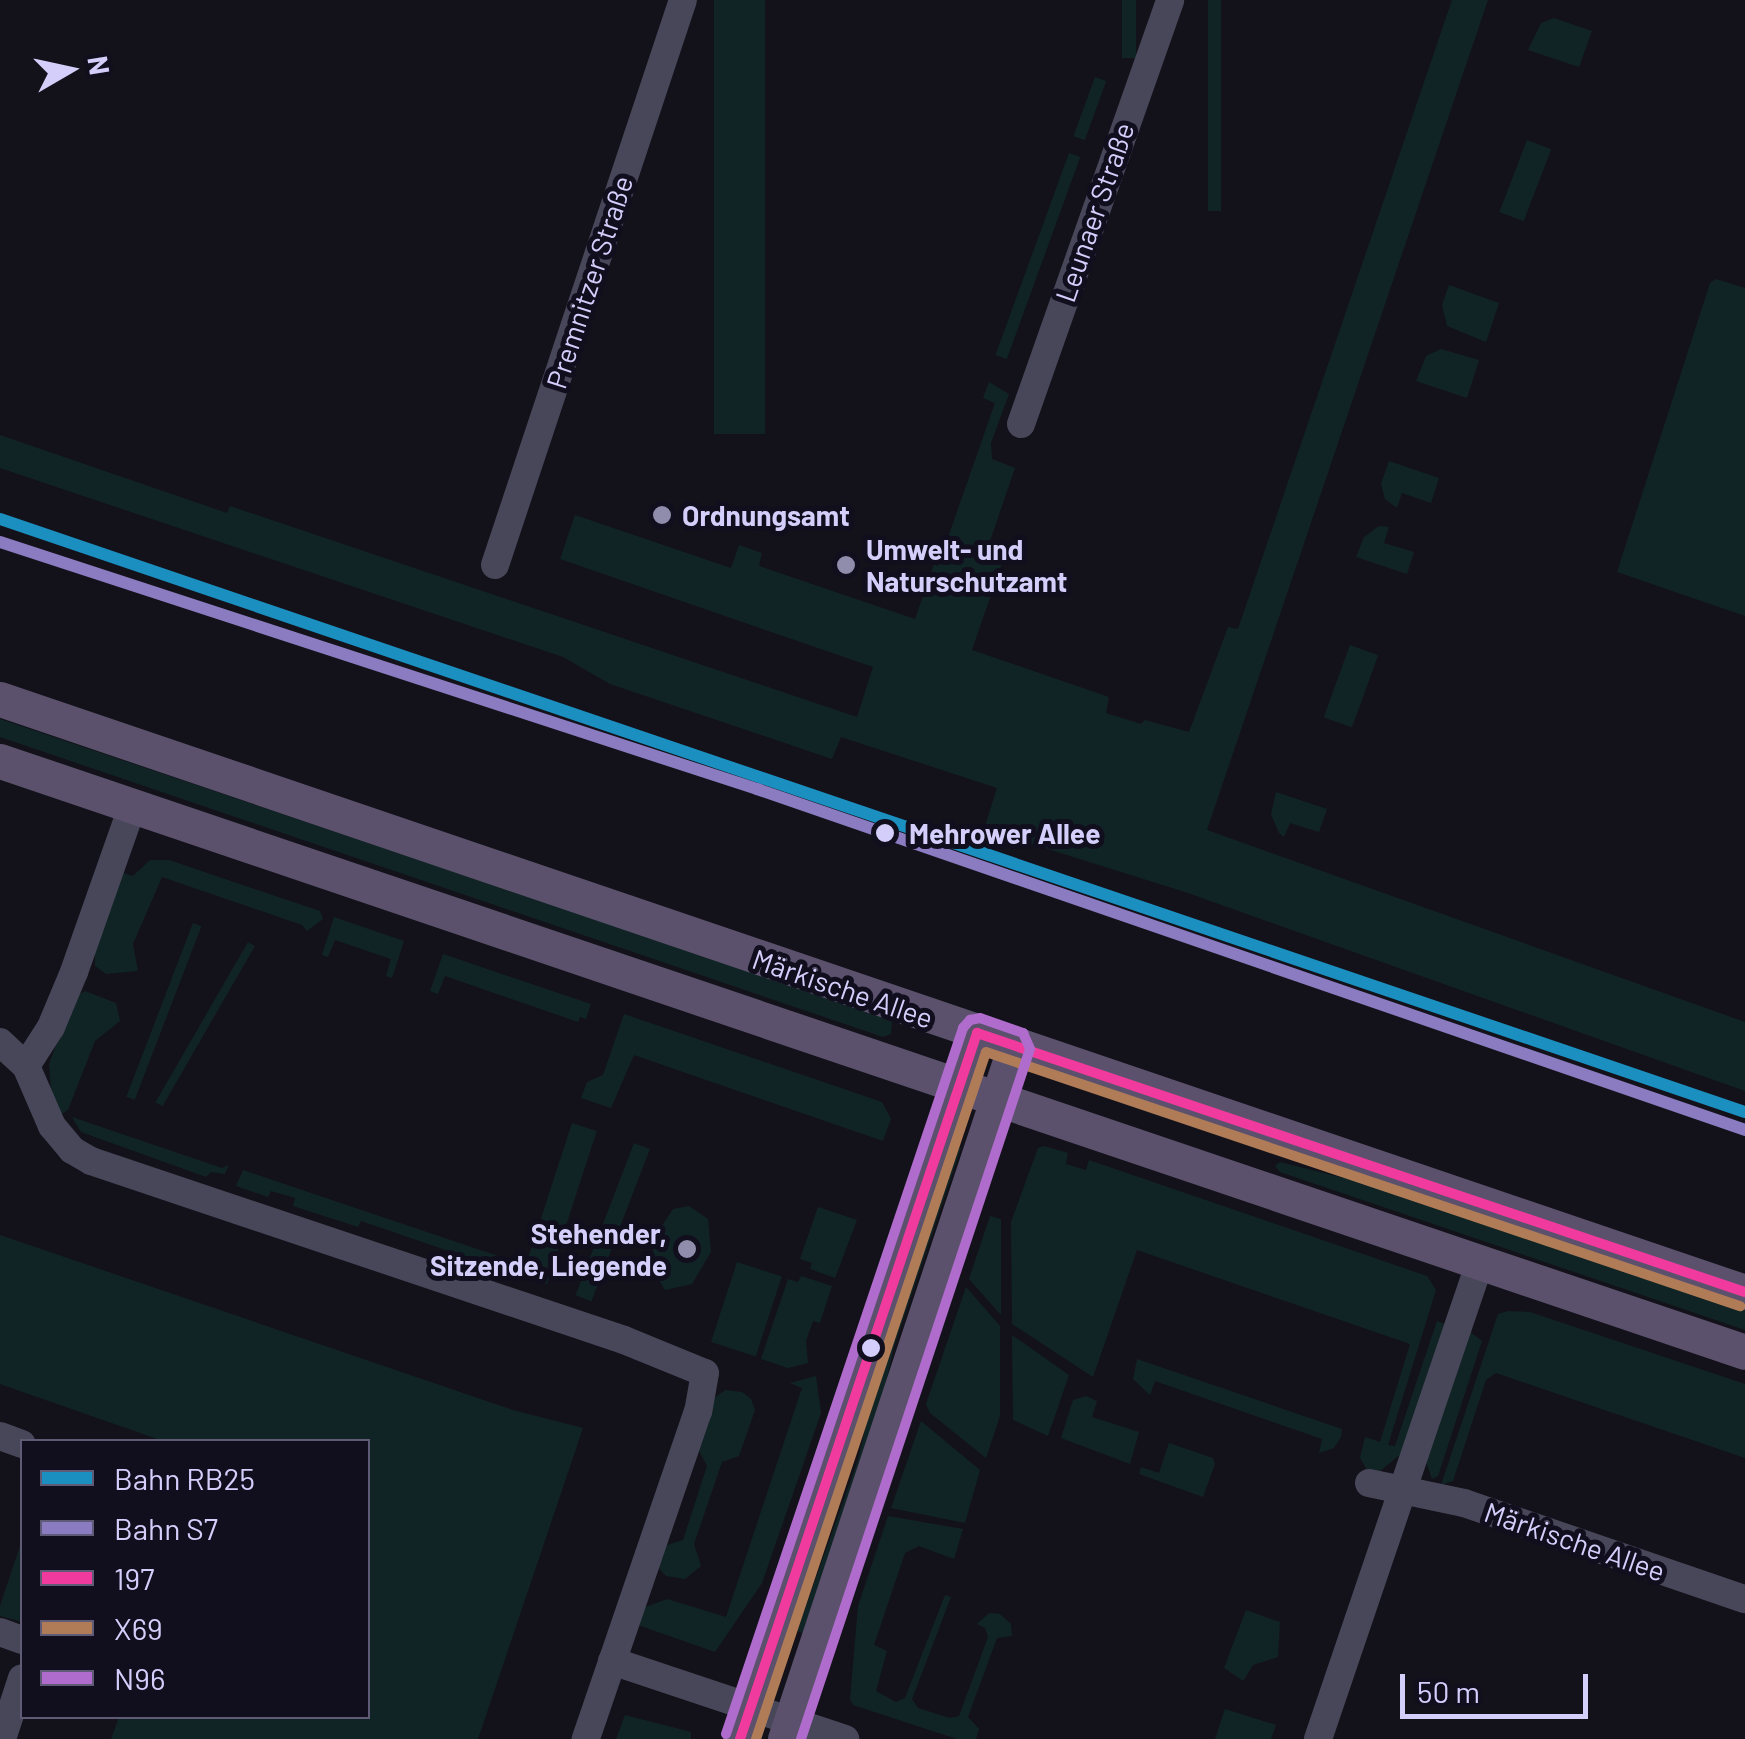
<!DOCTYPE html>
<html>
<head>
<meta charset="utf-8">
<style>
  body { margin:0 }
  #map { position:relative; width:1745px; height:1739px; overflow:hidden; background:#13121a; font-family:Barlow,sans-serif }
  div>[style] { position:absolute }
  .green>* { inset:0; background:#112425; transform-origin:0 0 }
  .minor>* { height:28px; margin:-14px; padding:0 14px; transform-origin:14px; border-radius:14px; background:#48475a }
  .major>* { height:35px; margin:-17.5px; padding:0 17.5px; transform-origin:17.5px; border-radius:17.5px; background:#5b516c }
  .bus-1>* { height:10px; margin:-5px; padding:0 5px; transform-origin:5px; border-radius:5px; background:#f13a9d }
  .bus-2>* { height:10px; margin:-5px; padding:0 5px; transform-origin:5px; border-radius:5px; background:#b07c57 }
  .bus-3>* { height:10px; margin:-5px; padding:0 5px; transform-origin:5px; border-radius:5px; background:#b06ccc }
  .rail-1>* { height:12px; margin:-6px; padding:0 6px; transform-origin:6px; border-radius:6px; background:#1a8fc0 }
  .rail-2>* { height:12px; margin:-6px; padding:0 6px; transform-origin:6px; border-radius:6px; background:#8b7cc2 }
  .dots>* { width:28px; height:28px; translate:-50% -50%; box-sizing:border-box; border:5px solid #110e1e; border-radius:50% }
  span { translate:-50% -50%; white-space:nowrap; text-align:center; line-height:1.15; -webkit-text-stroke:10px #110e1e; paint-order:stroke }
  .street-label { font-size:28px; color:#d4cefb }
  .poi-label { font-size:28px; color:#d4cefb; font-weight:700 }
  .left { translate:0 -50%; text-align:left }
  .right { translate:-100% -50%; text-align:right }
  .stop-label { font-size:28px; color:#d4cefb; font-weight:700 }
  .legend { position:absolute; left:20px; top:1439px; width:350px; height:280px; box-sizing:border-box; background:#110e1e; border:2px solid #5f5b76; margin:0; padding:12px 18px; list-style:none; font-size:30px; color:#d4cefb }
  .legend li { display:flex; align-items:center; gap:20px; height:50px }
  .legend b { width:50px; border:2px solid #5f5b76 }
  .north { position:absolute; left:20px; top:20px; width:100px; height:100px; -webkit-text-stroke:8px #110e1e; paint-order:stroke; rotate:81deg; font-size:28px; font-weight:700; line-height:40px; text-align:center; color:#d4cefb }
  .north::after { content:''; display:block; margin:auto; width:35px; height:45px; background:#d4cefb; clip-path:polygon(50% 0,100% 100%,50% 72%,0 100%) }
  .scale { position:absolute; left:1400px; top:1674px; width:188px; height:45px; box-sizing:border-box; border:5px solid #d4cefb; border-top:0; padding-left:12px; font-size:30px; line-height:35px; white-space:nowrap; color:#d4cefb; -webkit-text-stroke:8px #110e1e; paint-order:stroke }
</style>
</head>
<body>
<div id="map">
  <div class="green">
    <i style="left:714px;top:0;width:51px;height:434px"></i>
    <i style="left:1122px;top:0;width:14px;height:58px"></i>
    <i style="left:1208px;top:0;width:13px;height:211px"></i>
    <i style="clip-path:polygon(1452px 0,1488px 0,1207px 830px,1745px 1022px,1745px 1091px,1185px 892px,984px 829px,997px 788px,841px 737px,832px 759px,610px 684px,563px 657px,0 468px,0 435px,227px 513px,230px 506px,857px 717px,873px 667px,560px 559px,575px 515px,731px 568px,739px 545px,762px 553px,759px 566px,915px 619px,934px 564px,938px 566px,995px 403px,983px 398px,989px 382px,1009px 394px,991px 443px,992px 459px,1015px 468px,989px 544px,1006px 551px,972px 650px,1109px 697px,1106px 713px,1141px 724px,1145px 720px,1189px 732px,1228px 627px,1238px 629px)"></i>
    <i style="clip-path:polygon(1554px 18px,1592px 31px,1579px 67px,1528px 50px,1541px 23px)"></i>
    <i style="left:1095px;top:77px;width:12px;height:63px;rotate:20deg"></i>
    <i style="left:1527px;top:140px;width:26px;height:77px;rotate:21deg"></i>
    <i style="left:1069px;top:153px;width:12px;height:215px;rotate:20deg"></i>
    <i style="clip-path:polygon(1716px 279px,1745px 288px,1745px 616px,1617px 572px,1710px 283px)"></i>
    <i style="clip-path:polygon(1449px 285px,1499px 303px,1486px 342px,1447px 326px,1442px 305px)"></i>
    <i style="clip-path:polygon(1441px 349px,1479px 360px,1467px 398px,1416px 381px,1426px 356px)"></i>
    <i style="clip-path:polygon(1389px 461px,1439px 478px,1431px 503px,1402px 493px,1397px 508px,1385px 499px,1381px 484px)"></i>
    <i style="clip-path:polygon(1379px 526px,1389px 527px,1384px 543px,1414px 552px,1407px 574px,1356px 557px,1364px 537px)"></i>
    <i style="left:1350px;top:645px;width:30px;height:77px;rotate:20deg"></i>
    <i style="clip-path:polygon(0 719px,892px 1019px,891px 1034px,883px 1037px,0 737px)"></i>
    <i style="clip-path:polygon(1276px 792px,1327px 809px,1319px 832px,1290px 823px,1284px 837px,1279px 833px,1271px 814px)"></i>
    <i style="clip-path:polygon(150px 860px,169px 860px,320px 911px,323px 919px,307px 931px,302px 925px,162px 877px,133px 944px,138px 971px,106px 974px,95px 966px,95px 943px,123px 873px,133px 876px)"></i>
    <i style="clip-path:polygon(334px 917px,404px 941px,392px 978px,386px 976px,391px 959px,335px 940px,328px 957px,322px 955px)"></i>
    <i style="left:193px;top:923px;width:9px;height:186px;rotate:21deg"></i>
    <i style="left:248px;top:942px;width:8px;height:185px;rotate:30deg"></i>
    <i style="clip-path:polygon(443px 954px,591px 1004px,586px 1019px,580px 1017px,578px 1022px,445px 976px,438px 994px,430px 991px)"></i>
    <i style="clip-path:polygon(85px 991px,116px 1003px,120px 1021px,95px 1041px,68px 1110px,58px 1116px,52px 1100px,49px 1064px,74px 997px)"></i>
    <i style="clip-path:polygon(624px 1014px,882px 1102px,891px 1119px,883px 1141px,634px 1055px,611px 1108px,581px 1098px,587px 1082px,603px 1075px)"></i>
    <i style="clip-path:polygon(72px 1117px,222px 1168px,229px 1165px,225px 1174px,211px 1172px,206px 1177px,81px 1132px)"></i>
    <i style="left:572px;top:1123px;width:26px;height:161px;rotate:18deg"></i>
    <i style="left:634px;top:1143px;width:17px;height:163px;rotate:21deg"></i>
    <i style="clip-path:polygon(952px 1145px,961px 1148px,894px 1347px,875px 1430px,808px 1635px,797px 1631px,858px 1460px,883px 1350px)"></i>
    <i style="clip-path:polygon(1044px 1146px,1068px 1153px,1066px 1164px,1086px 1170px,1089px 1160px,1427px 1276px,1436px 1290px,1388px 1445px,1395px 1446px,1437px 1321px,1448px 1325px,1402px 1453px,1379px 1472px,1367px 1470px,1360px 1458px,1365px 1437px,1380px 1442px,1410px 1344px,1137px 1250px,1093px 1377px,1012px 1324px,1011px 1222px,1038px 1148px)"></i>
    <i style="clip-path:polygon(1280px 1162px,1411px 1195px,1745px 1309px,1745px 1330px,1280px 1172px,1275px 1166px)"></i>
    <i style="clip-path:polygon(243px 1170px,507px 1259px,504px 1270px,361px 1221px,358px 1227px,293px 1206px,295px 1198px,271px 1191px,268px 1197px,236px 1186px)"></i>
    <i style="clip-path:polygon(689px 1206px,708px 1219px,711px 1252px,692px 1284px,665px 1290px,651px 1267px,655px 1236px,673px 1209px)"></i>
    <i style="clip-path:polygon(818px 1207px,857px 1220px,835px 1278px,810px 1269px,812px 1263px,800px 1259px)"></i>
    <i style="clip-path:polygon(990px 1216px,1001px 1219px,1001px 1315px,969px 1279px)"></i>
    <i style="clip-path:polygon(0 1235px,513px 1410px,583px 1428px,478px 1739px,111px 1739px,119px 1717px,368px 1716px,368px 1442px,163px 1441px,0 1384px)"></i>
    <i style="left:737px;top:1262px;width:47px;height:84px;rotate:18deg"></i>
    <i style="clip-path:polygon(801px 1276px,832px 1286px,820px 1323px,813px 1321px,806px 1341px,808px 1363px,788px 1368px,761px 1359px,788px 1279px,798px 1282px)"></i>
    <i style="clip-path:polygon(966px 1287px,1000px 1326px,1000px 1416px,986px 1458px,930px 1413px,926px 1404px)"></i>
    <i style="clip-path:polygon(1508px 1311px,1530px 1312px,1745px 1384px,1745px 1458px,1496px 1373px,1486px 1380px,1453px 1481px,1441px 1485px,1498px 1314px)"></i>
    <i style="clip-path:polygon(1469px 1331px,1482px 1341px,1438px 1476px,1432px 1479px,1425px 1459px)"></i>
    <i style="clip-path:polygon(1012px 1335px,1069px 1375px,1048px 1436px,1013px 1420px)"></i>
    <i style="clip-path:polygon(1137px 1359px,1342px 1429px,1341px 1437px,1334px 1448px,1319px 1453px,1322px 1439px,1155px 1381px,1150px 1395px,1133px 1379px)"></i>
    <i style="clip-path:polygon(816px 1376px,821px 1413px,762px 1583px,715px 1652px,635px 1624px,643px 1608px,667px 1599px,726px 1617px,802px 1388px,790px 1383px)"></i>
    <i style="clip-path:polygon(725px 1390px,742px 1392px,751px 1399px,755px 1410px,739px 1456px,722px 1462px,694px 1544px,701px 1566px,685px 1579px,666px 1576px,655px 1564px,664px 1546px,683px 1540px,707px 1466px,695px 1443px,708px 1403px)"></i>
    <i style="clip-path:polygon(1086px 1396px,1097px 1401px,1092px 1417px,1139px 1432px,1130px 1464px,1061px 1438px,1073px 1400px)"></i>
    <i style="clip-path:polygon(921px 1421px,980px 1470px,965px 1523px,891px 1508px)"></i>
    <i style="clip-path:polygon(1169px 1443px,1213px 1458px,1215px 1464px,1203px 1497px,1139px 1474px,1141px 1467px,1159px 1473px)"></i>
    <i style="clip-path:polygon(888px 1516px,963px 1529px,954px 1559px,919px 1546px,905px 1553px,874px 1645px,887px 1651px,876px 1691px,896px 1702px,905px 1698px,945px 1595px,951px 1597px,912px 1699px,918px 1708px,950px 1718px,959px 1716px,988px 1637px,985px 1628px,977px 1624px,989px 1613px,1000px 1614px,1011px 1624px,1012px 1636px,997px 1638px,968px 1717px,979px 1729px,976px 1739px,957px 1739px,853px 1705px,850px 1699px,858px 1606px)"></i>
    <i style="clip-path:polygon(22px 1540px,22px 1620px,19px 1621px,0 1616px,0 1606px)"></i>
    <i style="clip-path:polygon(1246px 1610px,1280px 1622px,1278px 1657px,1253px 1665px,1243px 1681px,1224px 1668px)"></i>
    <i style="clip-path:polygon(1225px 1709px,1276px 1725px,1271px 1739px,1215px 1739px)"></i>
    <i style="clip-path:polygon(625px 1715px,691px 1732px,691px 1739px,616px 1739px)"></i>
  </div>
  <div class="minor">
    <i style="left:1021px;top:424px;width:449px;rotate:-70.6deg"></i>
    <i style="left:495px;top:565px;width:595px;rotate:-71.6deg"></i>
    <i style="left:0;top:1042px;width:35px;rotate:43deg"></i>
    <i style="left:26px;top:1066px;width:65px;rotate:66.6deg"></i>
    <i style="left:52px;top:1126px;width:31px;rotate:50deg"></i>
    <i style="left:72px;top:1150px;width:22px;rotate:30deg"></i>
    <i style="left:91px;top:1161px;width:562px;rotate:18.56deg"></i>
    <i style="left:624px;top:1340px;width:87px;rotate:22.2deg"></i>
    <i style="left:705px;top:1373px;width:39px;rotate:100deg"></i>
    <i style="left:698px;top:1411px;width:347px;rotate:108.9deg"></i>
    <i style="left:26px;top:1066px;width:46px;rotate:-57.3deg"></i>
    <i style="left:51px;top:1027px;width:60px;rotate:-67.3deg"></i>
    <i style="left:74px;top:972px;width:175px;rotate:-70.6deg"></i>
    <i style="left:0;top:1436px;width:23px;rotate:20deg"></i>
    <i style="left:1369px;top:1483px;width:97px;rotate:11.9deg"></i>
    <i style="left:1464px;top:1503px;width:297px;rotate:18.9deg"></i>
    <i style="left:0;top:1632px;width:23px;rotate:20deg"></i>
    <i style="left:612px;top:1661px;width:246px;rotate:18.5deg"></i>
    <i style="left:2px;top:1739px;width:64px;rotate:-71.8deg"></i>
    <i style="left:1318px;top:1739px;width:504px;rotate:-71.24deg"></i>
  </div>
  <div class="major">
    <i style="left:0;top:699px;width:1843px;rotate:18.77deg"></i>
    <i style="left:0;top:761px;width:1842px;rotate:18.71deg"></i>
    <i style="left:740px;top:1739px;width:745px;rotate:-71.44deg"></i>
    <i style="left:785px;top:1739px;width:730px;rotate:-71.64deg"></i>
  </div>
  <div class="bus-1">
    <i style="left:977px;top:1033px;width:810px;rotate:18.64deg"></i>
    <i style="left:740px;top:1739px;width:745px;rotate:-71.44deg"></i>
  </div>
  <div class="bus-2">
    <i style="left:756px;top:1739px;width:724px;rotate:-71.49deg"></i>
    <i style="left:986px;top:1052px;width:796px;rotate:18.62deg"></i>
  </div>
  <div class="bus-3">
    <i style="left:726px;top:1734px;width:745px;rotate:-71.44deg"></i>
    <i style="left:963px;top:1028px;width:11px;rotate:-49deg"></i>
    <i style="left:970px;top:1020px;width:10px;rotate:-11deg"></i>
    <i style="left:980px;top:1018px;width:46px;rotate:19.2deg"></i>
    <i style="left:1023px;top:1033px;width:17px;rotate:66deg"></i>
    <i style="left:1030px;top:1049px;width:727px;rotate:108.36deg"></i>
  </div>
  <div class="rail-1">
    <i style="left:0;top:519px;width:1843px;rotate:18.77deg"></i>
  </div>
  <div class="rail-2">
    <i style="left:0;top:542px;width:796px;rotate:18.07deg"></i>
    <i style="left:757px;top:789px;width:1045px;rotate:19.04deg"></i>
  </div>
  <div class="dots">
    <i style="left:662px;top:515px;background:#908cac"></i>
    <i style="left:846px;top:565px;background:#908cac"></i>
    <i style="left:885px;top:833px;background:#d4cefb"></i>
    <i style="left:687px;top:1249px;background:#908cac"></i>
    <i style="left:871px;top:1348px;background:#d4cefb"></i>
  </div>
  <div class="street-label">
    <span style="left:1094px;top:212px;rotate:-71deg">Leunaer Straße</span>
    <span style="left:589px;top:282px;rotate:-72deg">Premnitzer Straße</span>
    <span style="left:843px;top:988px;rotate:19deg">Märkische Allee</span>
    <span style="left:1575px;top:1541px;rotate:19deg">Märkische Allee</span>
  </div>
  <div class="poi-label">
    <span class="left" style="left:682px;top:515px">Ordnungsamt</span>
    <span class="left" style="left:866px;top:565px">Umwelt- und<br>Naturschutzamt</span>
    <span class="right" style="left:667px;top:1249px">Stehender,<br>Sitzende, Liegende</span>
  </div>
  <div class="stop-label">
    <span class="left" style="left:909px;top:833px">Mehrower Allee</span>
  </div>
  <ul class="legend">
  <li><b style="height:12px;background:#1a8fc0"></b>Bahn RB25</li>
  <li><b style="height:12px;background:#8b7cc2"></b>Bahn S7</li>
  <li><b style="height:12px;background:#f13a9d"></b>197</li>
  <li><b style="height:12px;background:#b07c57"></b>X69</li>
  <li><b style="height:12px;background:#b06ccc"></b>N96</li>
  </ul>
  <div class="north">N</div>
  <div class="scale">50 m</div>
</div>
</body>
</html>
